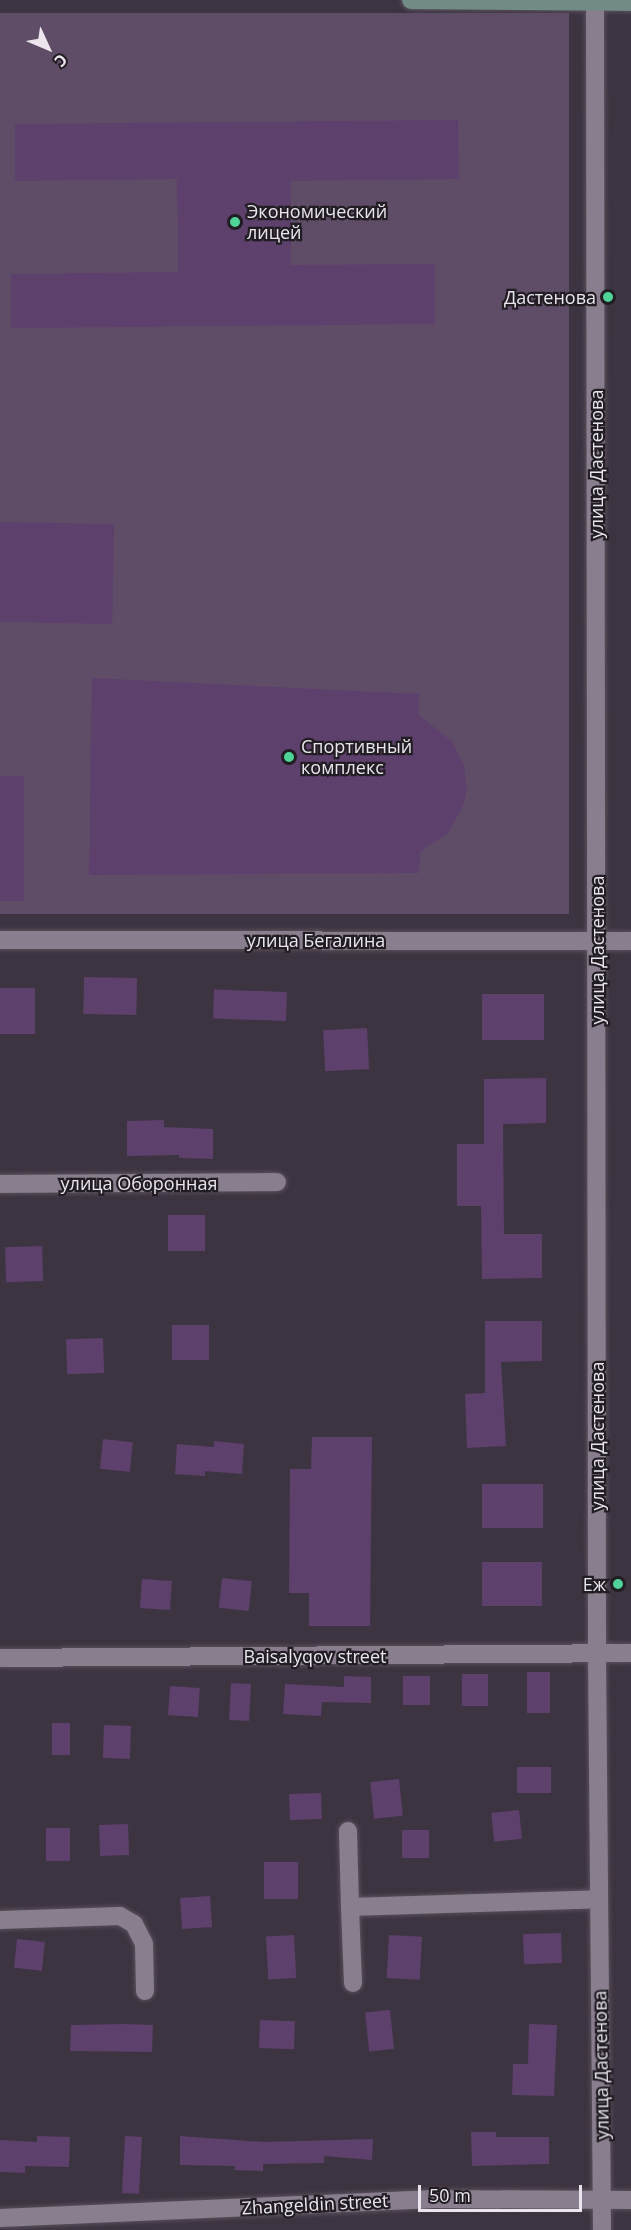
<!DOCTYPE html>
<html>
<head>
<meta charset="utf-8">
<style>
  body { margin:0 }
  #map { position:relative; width:631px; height:2230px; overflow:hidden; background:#3d3441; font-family:"Open Sans",sans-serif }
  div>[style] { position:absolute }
  .green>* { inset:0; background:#5f4d68; transform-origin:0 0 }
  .building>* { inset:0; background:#5d406b; transform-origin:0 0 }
  .roads { filter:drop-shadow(0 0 2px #58505b) drop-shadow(0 0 2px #58505b) }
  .minor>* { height:18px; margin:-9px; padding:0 9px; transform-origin:9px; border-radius:9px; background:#887e8d }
  .tertiary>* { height:18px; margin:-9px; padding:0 9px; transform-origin:9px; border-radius:9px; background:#887e8d }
  .secondary>* { height:18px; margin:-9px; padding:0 9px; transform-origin:9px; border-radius:9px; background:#718b87 }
  .dots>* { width:16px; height:16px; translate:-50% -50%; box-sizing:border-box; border:3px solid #211d23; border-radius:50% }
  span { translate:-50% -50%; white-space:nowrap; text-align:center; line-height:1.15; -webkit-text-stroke:4.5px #211d23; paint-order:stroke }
  .poi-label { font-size:18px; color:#ebe5ee }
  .left { translate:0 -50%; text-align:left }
  .right { translate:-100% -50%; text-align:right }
  .street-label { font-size:18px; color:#ebe5ee }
  .north { position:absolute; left:18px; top:18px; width:60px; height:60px; -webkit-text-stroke:4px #211d23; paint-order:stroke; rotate:134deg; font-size:16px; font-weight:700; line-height:24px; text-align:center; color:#ebe5ee }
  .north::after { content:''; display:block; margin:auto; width:21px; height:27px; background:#ebe5ee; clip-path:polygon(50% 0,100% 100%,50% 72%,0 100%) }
  .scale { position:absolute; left:418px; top:2185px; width:164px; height:27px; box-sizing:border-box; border:3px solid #ebe5ee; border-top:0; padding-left:8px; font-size:18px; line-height:21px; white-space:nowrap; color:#ebe5ee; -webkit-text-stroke:4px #211d23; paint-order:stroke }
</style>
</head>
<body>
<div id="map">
  <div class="green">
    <i style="left:569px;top:13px;width:901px;height:569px;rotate:90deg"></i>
  </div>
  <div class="building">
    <i style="clip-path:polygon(458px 120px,459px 179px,291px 181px,291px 265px,435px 264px,435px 324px,11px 328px,11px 274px,178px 272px,177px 179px,15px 181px,15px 124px)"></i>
    <i style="left:0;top:522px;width:114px;height:100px;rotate:1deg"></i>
    <i style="clip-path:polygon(92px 678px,419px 694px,419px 715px,452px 742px,464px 765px,467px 790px,463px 806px,448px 833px,420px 852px,419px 873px,89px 875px)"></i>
    <i style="left:0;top:776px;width:24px;height:125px"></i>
    <i style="left:84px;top:977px;width:53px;height:37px;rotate:1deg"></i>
    <i style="left:0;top:988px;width:35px;height:46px"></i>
    <i style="left:287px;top:992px;width:29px;height:73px;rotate:92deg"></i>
    <i style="left:544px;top:994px;width:46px;height:62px;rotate:90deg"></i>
    <i style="left:367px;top:1028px;width:41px;height:44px;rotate:87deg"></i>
    <i style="clip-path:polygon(546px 1078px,546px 1123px,503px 1124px,504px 1234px,542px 1234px,542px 1278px,482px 1279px,481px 1206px,457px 1206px,457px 1144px,484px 1144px,484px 1079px)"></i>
    <i style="clip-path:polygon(164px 1120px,164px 1127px,213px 1129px,213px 1159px,179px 1158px,179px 1155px,127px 1156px,127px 1121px)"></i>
    <i style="left:168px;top:1215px;width:37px;height:36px"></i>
    <i style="left:42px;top:1246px;width:35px;height:37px;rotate:88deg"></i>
    <i style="clip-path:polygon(485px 1321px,542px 1321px,542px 1361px,501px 1362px,506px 1446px,467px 1448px,465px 1394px,485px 1393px)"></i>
    <i style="left:172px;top:1325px;width:37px;height:35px"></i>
    <i style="left:103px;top:1338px;width:35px;height:37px;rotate:88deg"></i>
    <i style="clip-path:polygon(312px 1437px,372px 1437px,370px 1626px,309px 1626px,309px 1593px,289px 1593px,290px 1469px,311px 1469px)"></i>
    <i style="left:103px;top:1439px;width:30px;height:30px;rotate:6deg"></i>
    <i style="clip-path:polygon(214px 1441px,244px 1444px,242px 1474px,205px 1471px,205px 1476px,175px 1474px,177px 1444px,214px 1447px)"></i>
    <i style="left:543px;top:1484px;width:44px;height:61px;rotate:90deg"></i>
    <i style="left:482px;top:1562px;width:60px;height:44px"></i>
    <i style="left:222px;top:1578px;width:30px;height:30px;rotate:6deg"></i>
    <i style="left:142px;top:1579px;width:30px;height:29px;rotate:4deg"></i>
    <i style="left:550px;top:1672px;width:41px;height:23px;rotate:90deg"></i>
    <i style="left:462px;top:1674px;width:26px;height:32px"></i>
    <i style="clip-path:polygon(344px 1676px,371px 1677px,371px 1703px,322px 1702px,321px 1716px,283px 1714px,285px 1684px,344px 1687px)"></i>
    <i style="left:430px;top:1676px;width:29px;height:27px;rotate:90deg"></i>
    <i style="left:231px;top:1683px;width:20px;height:37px;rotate:3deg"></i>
    <i style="left:170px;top:1686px;width:30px;height:29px;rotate:4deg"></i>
    <i style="left:52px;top:1723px;width:18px;height:32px"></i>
    <i style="left:104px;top:1725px;width:27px;height:33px;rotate:2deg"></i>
    <i style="left:517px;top:1767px;width:34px;height:26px"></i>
    <i style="left:399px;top:1779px;width:37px;height:29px;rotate:84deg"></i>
    <i style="left:321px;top:1793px;width:26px;height:32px;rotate:88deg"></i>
    <i style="left:519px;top:1810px;width:29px;height:28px;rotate:84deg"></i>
    <i style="left:128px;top:1824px;width:31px;height:29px;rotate:88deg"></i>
    <i style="left:70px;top:1828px;width:33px;height:24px;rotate:90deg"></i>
    <i style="left:402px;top:1830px;width:27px;height:28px"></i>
    <i style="left:298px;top:1862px;width:37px;height:34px;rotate:90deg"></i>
    <i style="left:210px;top:1896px;width:31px;height:30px;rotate:86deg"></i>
    <i style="left:561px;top:1933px;width:30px;height:38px;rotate:88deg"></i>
    <i style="left:294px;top:1935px;width:43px;height:28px;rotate:87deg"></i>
    <i style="left:389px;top:1935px;width:33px;height:43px;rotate:3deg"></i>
    <i style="left:17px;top:1939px;width:28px;height:29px;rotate:6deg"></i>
    <i style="left:390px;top:2010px;width:39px;height:25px;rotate:84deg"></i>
    <i style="left:260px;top:2020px;width:35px;height:28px;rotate:2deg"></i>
    <i style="clip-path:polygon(125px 2024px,153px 2025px,152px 2052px,70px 2051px,71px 2025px)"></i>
    <i style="clip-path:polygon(529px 2024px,557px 2025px,554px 2096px,512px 2095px,513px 2064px,528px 2064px)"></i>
    <i style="clip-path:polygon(471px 2132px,496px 2132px,496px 2137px,549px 2137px,549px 2164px,472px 2166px)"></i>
    <i style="clip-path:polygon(37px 2136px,70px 2137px,69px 2167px,25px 2166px,25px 2173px,0 2172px,0 2140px,37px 2142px)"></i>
    <i style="left:125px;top:2136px;width:17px;height:57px;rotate:3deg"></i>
    <i style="clip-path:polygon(180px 2136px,264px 2142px,373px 2139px,372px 2160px,324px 2156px,324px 2163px,263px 2164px,263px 2171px,234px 2170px,235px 2166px,180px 2165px)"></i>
  </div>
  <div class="roads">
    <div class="minor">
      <i style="left:0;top:940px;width:631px;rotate:0.09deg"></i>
      <i style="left:0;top:1184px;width:277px;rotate:-0.4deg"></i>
      <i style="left:0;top:1658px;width:631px;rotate:-0.45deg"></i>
      <i style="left:348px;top:1831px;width:76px;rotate:88.5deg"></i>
      <i style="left:0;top:1920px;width:120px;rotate:-1.9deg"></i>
      <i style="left:120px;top:1916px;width:16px;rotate:30deg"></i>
      <i style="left:134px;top:1924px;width:22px;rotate:63deg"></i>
      <i style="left:144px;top:1944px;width:47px;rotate:88.8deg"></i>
      <i style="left:353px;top:1983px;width:76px;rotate:-92.3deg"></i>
      <i style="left:350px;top:1907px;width:249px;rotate:-1.8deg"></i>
    </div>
    <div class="tertiary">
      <i style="left:595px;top:2px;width:1652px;rotate:89.93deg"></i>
      <i style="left:597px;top:1654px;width:576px;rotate:89.5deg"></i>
      <i style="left:0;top:2218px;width:430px;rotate:-2.5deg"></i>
      <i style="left:430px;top:2199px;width:201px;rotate:0.3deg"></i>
    </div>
    <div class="secondary">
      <i style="left:411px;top:0;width:220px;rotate:0.5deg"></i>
    </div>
  </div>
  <div class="dots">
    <i style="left:235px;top:222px;background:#50d398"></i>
    <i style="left:608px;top:297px;background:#50d398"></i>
    <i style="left:289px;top:757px;background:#50d398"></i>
    <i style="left:618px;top:1584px;background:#50d398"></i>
  </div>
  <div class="poi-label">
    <span class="left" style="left:247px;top:222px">Экономический<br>лицей</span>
    <span class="right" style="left:596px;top:297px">Дастенова</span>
    <span class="left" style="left:301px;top:757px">Спортивный<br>комплекс</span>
    <span class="right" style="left:606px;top:1584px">Еж</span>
  </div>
  <div class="street-label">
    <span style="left:596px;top:464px;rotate:-90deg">улица Дастенова</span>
    <span style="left:316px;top:940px">улица Бегалина</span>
    <span style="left:597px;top:950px;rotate:-90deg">улица Дастенова</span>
    <span style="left:139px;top:1183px">улица Оборонная</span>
    <span style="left:597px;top:1436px;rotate:-90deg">улица Дастенова</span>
    <span style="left:315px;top:1656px">Baisalyqov street</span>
    <span style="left:601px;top:2065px;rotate:-91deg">улица Дастенова</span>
    <span style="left:315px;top:2204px;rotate:-3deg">Zhangeldin street</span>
  </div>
  <div class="north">С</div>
  <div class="scale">50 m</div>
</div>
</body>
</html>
